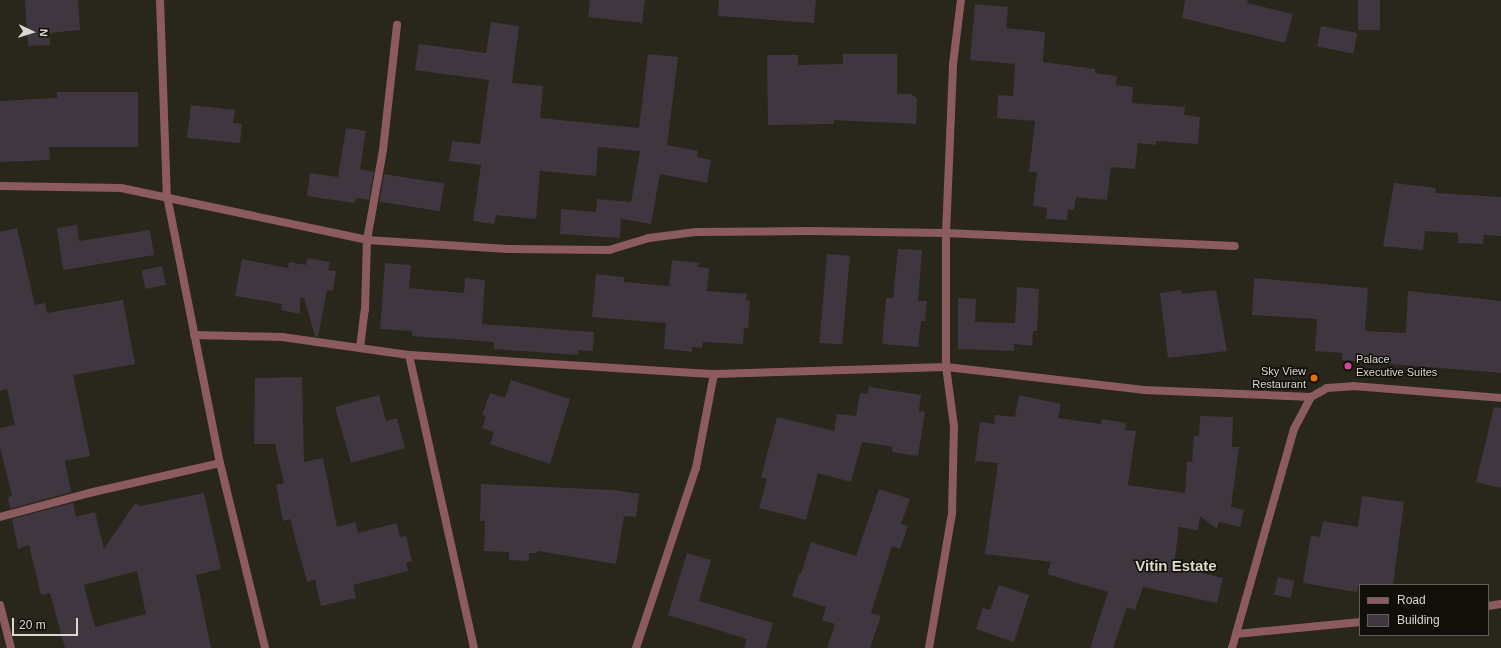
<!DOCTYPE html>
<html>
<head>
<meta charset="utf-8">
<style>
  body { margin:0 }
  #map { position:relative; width:1501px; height:648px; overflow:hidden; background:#29261b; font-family:Arial,sans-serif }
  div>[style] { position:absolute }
  .building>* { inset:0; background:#3f3640; transform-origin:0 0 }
  .street>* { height:8px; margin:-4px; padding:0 4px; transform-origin:4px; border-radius:4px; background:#8c5b5f }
  .dots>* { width:11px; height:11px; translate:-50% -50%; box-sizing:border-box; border:2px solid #100f0a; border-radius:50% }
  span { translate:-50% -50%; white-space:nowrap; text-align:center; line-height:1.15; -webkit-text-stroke:3px #100f0a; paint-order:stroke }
  .poi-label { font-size:11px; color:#d9d7cf }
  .left { translate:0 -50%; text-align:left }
  .right { translate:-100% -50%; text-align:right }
  .district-label { font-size:15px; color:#dedacb; font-weight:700 }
  .legend { position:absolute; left:1359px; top:584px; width:130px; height:52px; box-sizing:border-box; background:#100f0a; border:1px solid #605f59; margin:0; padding:5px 7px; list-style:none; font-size:12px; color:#d9d7cf }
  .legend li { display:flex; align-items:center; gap:8px; height:20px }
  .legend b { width:20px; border:1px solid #605f59 }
  .north { position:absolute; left:12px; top:12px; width:40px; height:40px; -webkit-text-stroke:3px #100f0a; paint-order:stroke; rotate:94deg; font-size:11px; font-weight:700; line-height:16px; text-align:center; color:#d9d7cf }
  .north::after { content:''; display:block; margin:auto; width:14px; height:18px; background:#d9d7cf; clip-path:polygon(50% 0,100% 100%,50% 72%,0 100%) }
  .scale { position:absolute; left:12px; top:618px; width:66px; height:18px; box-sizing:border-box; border:2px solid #d9d7cf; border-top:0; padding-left:5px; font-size:12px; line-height:14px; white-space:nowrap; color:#d9d7cf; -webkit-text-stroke:3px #100f0a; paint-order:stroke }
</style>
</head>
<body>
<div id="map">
  <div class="building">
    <i style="clip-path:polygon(25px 0,78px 0,80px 30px,49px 33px,50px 45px,28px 46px)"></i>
    <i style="clip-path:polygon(590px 0,645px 0,642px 23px,588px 17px)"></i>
    <i style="clip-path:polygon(719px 0,816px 0,814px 23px,718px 16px)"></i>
    <i style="clip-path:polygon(1185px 0,1248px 0,1247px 3px,1293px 14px,1285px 43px,1182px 18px)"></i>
    <i style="left:1358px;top:0;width:22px;height:30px"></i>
    <i style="clip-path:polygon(975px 4px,1008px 7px,1006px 28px,1045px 32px,1043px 62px,1095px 69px,1095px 73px,1117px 76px,1116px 85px,1133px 87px,1132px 103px,1185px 107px,1184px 115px,1200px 117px,1198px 144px,1156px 141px,1156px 145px,1138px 143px,1135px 169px,1111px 167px,1107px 200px,1076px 197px,1074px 210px,1068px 210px,1067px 220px,1046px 219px,1047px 208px,1033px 206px,1037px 172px,1029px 172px,1035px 121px,997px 118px,998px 95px,1013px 96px,1015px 64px,970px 60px)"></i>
    <i style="clip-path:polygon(491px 22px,519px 26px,512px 83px,543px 86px,540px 118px,639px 128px,648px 54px,678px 57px,667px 145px,698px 151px,697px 157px,711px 160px,707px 183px,660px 174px,651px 224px,621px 219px,620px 238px,560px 234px,561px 209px,596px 212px,597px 199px,631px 202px,640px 151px,598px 147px,596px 176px,540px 171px,536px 219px,496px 215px,494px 224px,473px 221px,481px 165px,449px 161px,452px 141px,480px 144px,489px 80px,415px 70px,419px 44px,486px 53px)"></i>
    <i style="left:1321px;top:26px;width:37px;height:21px;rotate:11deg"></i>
    <i style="clip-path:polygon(843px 54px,897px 54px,897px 94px,911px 94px,917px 99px,916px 124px,834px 120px,834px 124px,768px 125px,767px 55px,798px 55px,798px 65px,843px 64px)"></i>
    <i style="clip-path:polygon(57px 92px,138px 92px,138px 147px,49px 147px,50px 160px,0 162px,0 101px,57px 98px)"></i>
    <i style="clip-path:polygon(191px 105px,235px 110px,233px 123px,242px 124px,240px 143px,187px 138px)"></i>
    <i style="clip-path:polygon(346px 128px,366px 131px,360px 169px,374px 172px,369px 200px,356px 198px,355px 203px,307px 196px,310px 173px,338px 177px)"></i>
    <i style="left:384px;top:174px;width:61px;height:28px;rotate:9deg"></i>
    <i style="clip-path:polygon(1394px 183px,1436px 188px,1435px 193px,1501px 197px,1501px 236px,1484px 235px,1483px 244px,1458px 243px,1458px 233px,1425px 231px,1423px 250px,1383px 246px)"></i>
    <i style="clip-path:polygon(77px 225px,79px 241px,150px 230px,154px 255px,63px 270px,57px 228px)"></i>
    <i style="clip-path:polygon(17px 228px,35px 305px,45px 303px,47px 313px,123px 300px,135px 364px,73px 375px,90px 456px,65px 461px,71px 492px,10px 509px,8px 497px,12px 496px,0 448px,0 428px,15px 425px,7px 389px,0 391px,0 232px)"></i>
    <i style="clip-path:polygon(898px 249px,922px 250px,918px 301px,927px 301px,925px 321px,921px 321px,918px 347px,882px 344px,886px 298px,893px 298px)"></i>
    <i style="left:827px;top:254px;width:23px;height:89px;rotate:5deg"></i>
    <i style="clip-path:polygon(307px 258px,330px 262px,328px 270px,336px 271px,333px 291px,327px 290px,318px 337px,315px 336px,304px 298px,300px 298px,300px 314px,281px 310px,282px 304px,235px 296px,242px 259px,288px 268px,289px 262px,306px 265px)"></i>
    <i style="clip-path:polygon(672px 260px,699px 263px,698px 267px,709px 268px,707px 291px,747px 294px,746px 300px,750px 301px,748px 329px,744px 328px,743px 344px,703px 342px,702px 348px,692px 347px,692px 352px,664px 349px,666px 323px,592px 317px,596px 274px,624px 277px,624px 282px,669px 286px)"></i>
    <i style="clip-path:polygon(385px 263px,411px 265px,409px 288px,464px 293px,465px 278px,485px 280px,482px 324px,594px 332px,593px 351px,578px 350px,578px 355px,494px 349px,494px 342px,412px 336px,412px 331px,380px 329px)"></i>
    <i style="left:162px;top:266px;width:19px;height:21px;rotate:78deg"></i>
    <i style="clip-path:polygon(1254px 278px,1368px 288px,1365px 331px,1406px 333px,1408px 291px,1501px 301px,1501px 373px,1342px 360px,1342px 353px,1315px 351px,1317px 319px,1252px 315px)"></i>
    <i style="clip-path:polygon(1017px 287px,1039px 289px,1037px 331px,1033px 331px,1032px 346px,1014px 344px,1014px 351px,958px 349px,958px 298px,976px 299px,975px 322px,1015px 323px)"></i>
    <i style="clip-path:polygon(1181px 290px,1181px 294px,1216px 290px,1227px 351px,1168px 358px,1160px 293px)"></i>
    <i style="clip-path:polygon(302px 377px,304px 462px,323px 458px,337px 527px,355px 522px,358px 533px,397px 523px,400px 537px,406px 536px,412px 561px,406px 563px,408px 571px,353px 585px,356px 598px,321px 606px,315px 580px,307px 582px,290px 519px,283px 521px,276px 485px,284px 483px,275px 444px,254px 444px,255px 378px)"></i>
    <i style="clip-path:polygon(511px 380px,570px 399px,550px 464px,490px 444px,494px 432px,482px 428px,486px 416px,482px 415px,490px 393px,505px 398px)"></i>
    <i style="clip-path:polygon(869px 387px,921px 395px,919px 411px,925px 412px,918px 456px,892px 452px,893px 447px,862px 442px,851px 482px,818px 473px,806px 520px,759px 508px,767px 479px,761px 477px,777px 417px,834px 431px,837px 414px,856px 416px,860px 393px,868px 394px)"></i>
    <i style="clip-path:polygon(379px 395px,386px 421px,397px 418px,405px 448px,351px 463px,335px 407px)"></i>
    <i style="clip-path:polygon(1019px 395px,1061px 404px,1058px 418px,1101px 424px,1102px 419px,1126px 423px,1125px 430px,1136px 431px,1128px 485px,1185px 493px,1187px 462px,1192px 462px,1194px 436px,1199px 436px,1200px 416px,1233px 417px,1232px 447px,1239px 447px,1231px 507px,1244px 510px,1240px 527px,1219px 522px,1217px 529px,1200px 516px,1198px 530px,1179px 527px,1174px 566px,1223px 578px,1217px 603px,1143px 587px,1135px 610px,1127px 607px,1113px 648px,1090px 648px,1108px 592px,1047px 574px,1051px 562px,985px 554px,998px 463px,975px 461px,980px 422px,994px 424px,995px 415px,1015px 417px)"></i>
    <i style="clip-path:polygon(1494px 407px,1501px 408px,1501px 488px,1476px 482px)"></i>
    <i style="clip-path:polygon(481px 484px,614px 490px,639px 494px,636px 517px,624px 516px,616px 564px,538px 551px,537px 553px,529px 553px,529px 561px,509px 560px,509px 552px,484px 551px,485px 521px,480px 521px)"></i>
    <i style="clip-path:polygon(879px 489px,910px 499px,901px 524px,908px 526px,900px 549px,892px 546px,871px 613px,881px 616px,870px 648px,827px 648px,835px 624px,822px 620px,826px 607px,792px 596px,799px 573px,801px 574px,811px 542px,856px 556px)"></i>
    <i style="clip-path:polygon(evenodd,204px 493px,221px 569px,196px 575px,211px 648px,65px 648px,50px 593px,41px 595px,29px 545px,18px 549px,12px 519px,73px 503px,76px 517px,95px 512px,104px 549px,135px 503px,141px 506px,204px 493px,137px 571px,146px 614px,95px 627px,84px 585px,137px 571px)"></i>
    <i style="clip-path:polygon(1362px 496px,1404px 502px,1393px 585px,1358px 585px,1357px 592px,1303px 583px,1311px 535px,1320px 537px,1323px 521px,1358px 527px)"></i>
    <i style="clip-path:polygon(687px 553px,711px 560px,699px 601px,773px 623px,766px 648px,744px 648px,747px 639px,668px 615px)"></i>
    <i style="left:1278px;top:577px;width:17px;height:18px;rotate:13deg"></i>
    <i style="clip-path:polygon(999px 585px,1029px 595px,1014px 642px,976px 629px,983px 608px,990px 610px)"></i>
  </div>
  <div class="street">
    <i style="left:160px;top:0;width:196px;rotate:88deg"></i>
    <i style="left:167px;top:196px;width:272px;rotate:78.8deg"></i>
    <i style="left:220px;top:463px;width:190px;rotate:76.3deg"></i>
    <i style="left:0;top:186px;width:121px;rotate:0.9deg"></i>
    <i style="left:121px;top:188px;width:251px;rotate:11.9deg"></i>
    <i style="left:367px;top:240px;width:141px;rotate:3.7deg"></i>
    <i style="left:508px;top:249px;width:101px;rotate:0.6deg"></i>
    <i style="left:609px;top:250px;width:42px;rotate:-16.7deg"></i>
    <i style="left:649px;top:238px;width:47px;rotate:-7.3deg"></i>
    <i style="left:696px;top:232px;width:112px;rotate:-0.5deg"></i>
    <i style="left:808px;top:231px;width:138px;rotate:0.8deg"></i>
    <i style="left:946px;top:233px;width:289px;rotate:2.6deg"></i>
    <i style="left:194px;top:335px;width:88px;rotate:1.3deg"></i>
    <i style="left:282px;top:337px;width:128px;rotate:8.1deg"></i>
    <i style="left:409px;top:355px;width:306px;rotate:3.6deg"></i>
    <i style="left:714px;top:374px;width:232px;rotate:-1.7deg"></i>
    <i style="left:946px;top:367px;width:199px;rotate:6.6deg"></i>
    <i style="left:1144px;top:390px;width:167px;rotate:2.4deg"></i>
    <i style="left:360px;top:348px;width:38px;rotate:-83deg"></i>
    <i style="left:365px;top:310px;width:70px;rotate:-88.4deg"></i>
    <i style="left:367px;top:240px;width:91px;rotate:-79.9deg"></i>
    <i style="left:383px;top:150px;width:126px;rotate:-83.6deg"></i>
    <i style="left:409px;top:355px;width:300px;rotate:77.5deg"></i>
    <i style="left:0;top:517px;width:92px;rotate:-15.1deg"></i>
    <i style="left:89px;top:493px;width:134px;rotate:-12.9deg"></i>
    <i style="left:0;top:605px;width:44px;rotate:75.7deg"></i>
    <i style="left:1488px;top:606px;width:13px;rotate:-9deg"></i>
    <i style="left:1236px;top:634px;width:125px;rotate:-5.5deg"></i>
    <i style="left:636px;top:648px;width:190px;rotate:-71.6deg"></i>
    <i style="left:696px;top:468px;width:96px;rotate:-79.2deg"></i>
    <i style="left:929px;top:648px;width:137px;rotate:-80.3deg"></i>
    <i style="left:952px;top:513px;width:87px;rotate:-88.7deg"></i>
    <i style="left:954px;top:426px;width:60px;rotate:-97.7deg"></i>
    <i style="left:946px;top:367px;width:134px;rotate:-90deg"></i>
    <i style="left:946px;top:233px;width:169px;rotate:-87.6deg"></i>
    <i style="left:953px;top:64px;width:64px;rotate:-82.9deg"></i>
    <i style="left:1232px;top:648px;width:228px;rotate:-74.2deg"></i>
    <i style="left:1294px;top:429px;width:36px;rotate:-62deg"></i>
    <i style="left:1311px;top:397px;width:18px;rotate:-29deg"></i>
    <i style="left:1327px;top:388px;width:26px;rotate:-4deg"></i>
    <i style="left:1353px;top:386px;width:148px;rotate:4.6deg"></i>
  </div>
  <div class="dots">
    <i style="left:1348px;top:366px;background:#d1479c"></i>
    <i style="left:1314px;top:378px;background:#e8710a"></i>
  </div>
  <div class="poi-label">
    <span class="left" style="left:1356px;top:366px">Palace<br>Executive Suites</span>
    <span class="right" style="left:1306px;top:378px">Sky View<br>Restaurant</span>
  </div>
  <div class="district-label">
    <span style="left:1176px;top:566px">Vitin Estate</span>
  </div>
  <ul class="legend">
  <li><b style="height:5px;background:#8c5b5f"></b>Road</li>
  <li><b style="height:11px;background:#3f3640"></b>Building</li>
  </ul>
  <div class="north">N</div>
  <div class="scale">20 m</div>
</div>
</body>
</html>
